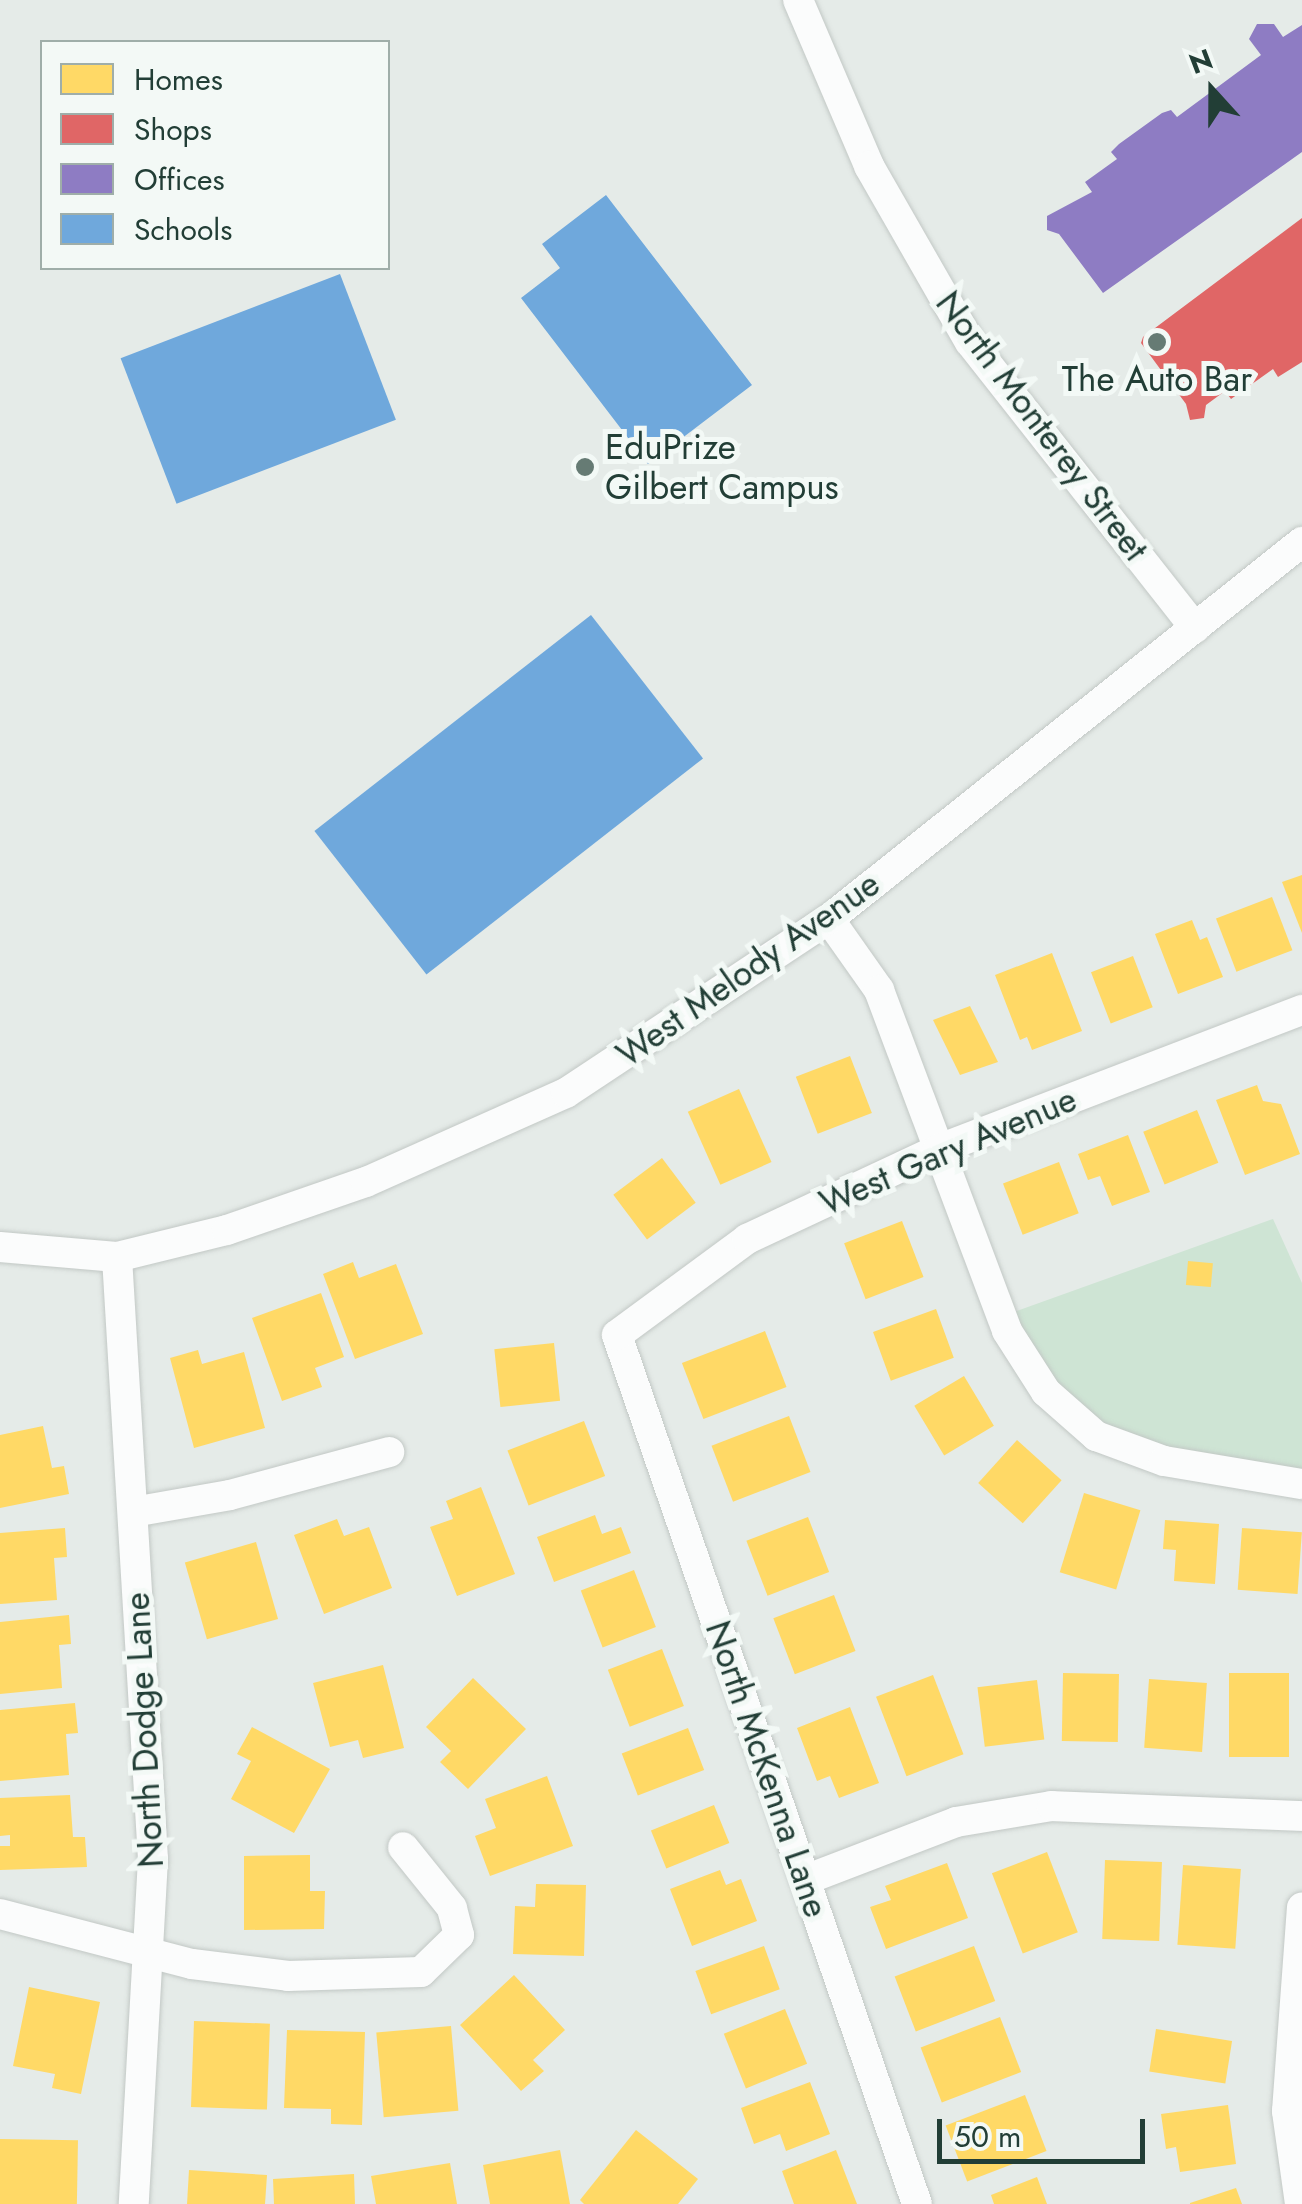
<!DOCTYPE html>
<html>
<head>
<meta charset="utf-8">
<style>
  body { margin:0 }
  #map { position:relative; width:1302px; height:2204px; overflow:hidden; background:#e5ebe8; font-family:Jost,sans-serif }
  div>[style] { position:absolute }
  .green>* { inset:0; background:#cee4d4 }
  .homes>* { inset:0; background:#ffd966; transform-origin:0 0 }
  .shops>* { inset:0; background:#e06666 }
  .offices>* { inset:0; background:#8e7cc3 }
  .schools>* { inset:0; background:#6fa8dc; transform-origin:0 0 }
  .roads { filter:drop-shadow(0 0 2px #c2c8c5) drop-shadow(0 0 2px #c2c8c5) }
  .minor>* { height:30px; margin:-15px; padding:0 15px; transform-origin:15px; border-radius:15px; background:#fbfcfc }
  .dots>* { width:28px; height:28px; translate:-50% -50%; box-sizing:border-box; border:5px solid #f3f9f6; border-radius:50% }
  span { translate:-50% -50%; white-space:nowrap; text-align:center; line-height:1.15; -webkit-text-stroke:10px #f3f9f6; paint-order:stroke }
  .poi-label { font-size:35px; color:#223e36 }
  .left { translate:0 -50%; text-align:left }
  .street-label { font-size:35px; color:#223e36 }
  .legend { position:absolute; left:40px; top:40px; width:350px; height:230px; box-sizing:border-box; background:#f3f9f6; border:2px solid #9faea9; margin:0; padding:12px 18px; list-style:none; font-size:30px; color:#223e36 }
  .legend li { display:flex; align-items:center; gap:20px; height:50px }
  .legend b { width:50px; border:2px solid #9faea9 }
  .north { position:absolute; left:1162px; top:40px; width:100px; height:100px; -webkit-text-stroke:8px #f3f9f6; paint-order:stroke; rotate:339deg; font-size:28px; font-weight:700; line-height:40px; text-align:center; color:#223e36 }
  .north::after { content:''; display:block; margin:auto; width:35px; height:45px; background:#223e36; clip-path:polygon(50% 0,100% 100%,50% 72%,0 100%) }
  .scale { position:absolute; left:937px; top:2119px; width:208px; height:45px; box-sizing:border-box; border:5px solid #223e36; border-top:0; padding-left:12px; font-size:30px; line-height:35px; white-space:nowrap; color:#223e36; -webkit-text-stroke:8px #f3f9f6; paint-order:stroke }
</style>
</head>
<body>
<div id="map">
  <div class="green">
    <i style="clip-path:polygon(1273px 1219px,1302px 1283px,1302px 1484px,1096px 1436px,1000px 1317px)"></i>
  </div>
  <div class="homes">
    <i style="clip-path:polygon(1302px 875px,1302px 933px,1282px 882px)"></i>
    <i style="left:1272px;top:897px;width:57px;height:60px;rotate:69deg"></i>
    <i style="clip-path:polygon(1192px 920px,1200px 940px,1207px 937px,1223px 977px,1178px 994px,1155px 934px)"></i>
    <i style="clip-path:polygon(1052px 953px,1082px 1031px,1032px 1050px,1027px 1037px,1020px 1040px,995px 975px)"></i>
    <i style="left:1133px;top:956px;width:55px;height:45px;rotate:69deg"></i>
    <i style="clip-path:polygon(970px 1006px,998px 1062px,960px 1075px,933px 1020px)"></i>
    <i style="left:850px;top:1056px;width:61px;height:58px;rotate:69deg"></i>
    <i style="clip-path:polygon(1257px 1085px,1263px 1101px,1281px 1104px,1300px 1154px,1245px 1175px,1216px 1100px)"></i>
    <i style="left:739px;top:1089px;width:80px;height:56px;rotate:66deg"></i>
    <i style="left:1197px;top:1110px;width:57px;height:58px;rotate:68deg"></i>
    <i style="clip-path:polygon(1128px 1135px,1150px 1192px,1112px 1206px,1100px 1176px,1088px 1180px,1078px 1154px)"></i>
    <i style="left:662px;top:1158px;width:56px;height:61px;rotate:53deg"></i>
    <i style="left:1059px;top:1162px;width:55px;height:60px;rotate:69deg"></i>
    <i style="left:902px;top:1221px;width:60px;height:62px;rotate:69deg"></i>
    <i style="left:1188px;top:1261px;width:25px;height:24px;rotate:5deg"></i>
    <i style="clip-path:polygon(353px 1262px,359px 1278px,396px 1264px,423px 1334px,355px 1359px,323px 1274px)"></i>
    <i style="clip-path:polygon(321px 1293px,344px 1357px,315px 1368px,322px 1387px,282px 1401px,252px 1318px)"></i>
    <i style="left:936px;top:1309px;width:52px;height:67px;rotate:70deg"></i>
    <i style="left:765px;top:1331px;width:60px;height:89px;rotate:69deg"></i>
    <i style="left:554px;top:1343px;width:58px;height:60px;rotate:84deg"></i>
    <i style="clip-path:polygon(198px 1350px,202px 1364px,244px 1352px,265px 1428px,194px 1448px,170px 1358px)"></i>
    <i style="left:964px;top:1376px;width:58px;height:58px;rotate:59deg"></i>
    <i style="left:789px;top:1416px;width:60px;height:83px;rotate:69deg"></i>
    <i style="left:584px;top:1421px;width:59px;height:82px;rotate:69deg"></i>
    <i style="clip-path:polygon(43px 1426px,52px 1468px,64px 1466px,69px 1494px,0 1508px,0 1435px)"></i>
    <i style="left:1017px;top:1440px;width:60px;height:58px;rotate:42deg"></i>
    <i style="clip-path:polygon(481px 1487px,515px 1574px,457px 1596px,430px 1527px,453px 1519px,446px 1501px)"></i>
    <i style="left:1084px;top:1493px;width:59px;height:83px;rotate:17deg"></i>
    <i style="clip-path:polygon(595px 1515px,602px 1534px,621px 1527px,631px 1553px,554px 1582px,537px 1537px)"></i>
    <i style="left:808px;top:1517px;width:59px;height:66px;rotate:69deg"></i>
    <i style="clip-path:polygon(337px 1519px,344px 1536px,369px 1527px,392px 1588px,324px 1614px,294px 1535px)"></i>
    <i style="clip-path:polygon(1165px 1520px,1219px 1524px,1215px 1584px,1174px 1581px,1176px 1550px,1163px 1549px)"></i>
    <i style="clip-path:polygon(65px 1528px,67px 1557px,54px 1558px,57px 1600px,0 1604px,0 1533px)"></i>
    <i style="left:1242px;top:1528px;width:60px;height:62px;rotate:4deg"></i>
    <i style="left:256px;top:1542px;width:80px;height:74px;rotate:74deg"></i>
    <i style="left:634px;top:1570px;width:61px;height:57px;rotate:69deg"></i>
    <i style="left:834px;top:1595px;width:60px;height:65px;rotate:69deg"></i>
    <i style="clip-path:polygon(69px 1615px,71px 1644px,59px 1645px,62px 1688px,0 1694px,0 1622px)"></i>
    <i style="left:662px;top:1649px;width:61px;height:58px;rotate:69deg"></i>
    <i style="clip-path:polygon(383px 1665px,404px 1748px,363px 1758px,358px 1740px,330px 1747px,313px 1683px)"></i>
    <i style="left:1063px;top:1673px;width:56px;height:68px;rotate:1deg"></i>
    <i style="left:1229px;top:1673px;width:60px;height:84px"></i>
    <i style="left:933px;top:1675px;width:85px;height:61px;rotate:69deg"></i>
    <i style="clip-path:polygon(473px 1678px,526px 1729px,468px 1789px,440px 1762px,451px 1751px,426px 1727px)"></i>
    <i style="left:1149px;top:1679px;width:58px;height:69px;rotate:4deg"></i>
    <i style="left:1037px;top:1680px;width:60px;height:60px;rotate:83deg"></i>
    <i style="clip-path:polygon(75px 1703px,78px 1733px,66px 1734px,69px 1775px,0 1781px,0 1710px)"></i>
    <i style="clip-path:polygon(850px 1707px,879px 1783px,839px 1798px,830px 1776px,817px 1781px,797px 1728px)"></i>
    <i style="clip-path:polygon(252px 1727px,330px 1769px,294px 1833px,231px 1799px,251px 1761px,237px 1754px)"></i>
    <i style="left:688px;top:1728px;width:45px;height:71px;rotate:69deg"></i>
    <i style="clip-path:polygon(547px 1776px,573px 1846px,490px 1876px,475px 1836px,496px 1828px,485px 1799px)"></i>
    <i style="clip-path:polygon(70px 1795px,73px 1837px,85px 1837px,87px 1867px,0 1870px,0 1846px,10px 1846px,10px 1835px,0 1836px,0 1798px)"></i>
    <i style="left:714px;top:1805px;width:41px;height:68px;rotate:68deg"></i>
    <i style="left:1047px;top:1852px;width:86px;height:59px;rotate:69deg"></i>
    <i style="clip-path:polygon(310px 1855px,310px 1891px,325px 1891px,324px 1929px,244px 1930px,244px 1856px)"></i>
    <i style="left:1105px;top:1860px;width:57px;height:79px;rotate:2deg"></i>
    <i style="clip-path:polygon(947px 1863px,968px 1918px,886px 1949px,870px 1907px,891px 1900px,885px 1886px)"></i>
    <i style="left:1183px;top:1865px;width:58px;height:80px;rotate:4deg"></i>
    <i style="clip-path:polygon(720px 1870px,726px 1885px,741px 1879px,757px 1921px,692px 1946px,670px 1889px)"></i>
    <i style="clip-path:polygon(536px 1884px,586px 1885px,584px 1956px,513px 1954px,515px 1906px,535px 1907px)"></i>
    <i style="left:764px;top:1946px;width:46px;height:73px;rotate:70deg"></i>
    <i style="left:974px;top:1946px;width:59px;height:85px;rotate:69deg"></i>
    <i style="clip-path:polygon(514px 1975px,565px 2030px,533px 2060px,544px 2071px,521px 2091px,460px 2025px)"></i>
    <i style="clip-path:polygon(29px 1987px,100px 2002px,81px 2094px,52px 2088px,55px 2074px,13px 2066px)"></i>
    <i style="left:785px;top:2009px;width:59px;height:66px;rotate:68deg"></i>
    <i style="left:1000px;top:2017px;width:59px;height:85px;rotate:69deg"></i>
    <i style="left:194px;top:2021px;width:76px;height:86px;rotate:2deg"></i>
    <i style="left:451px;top:2026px;width:85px;height:75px;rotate:85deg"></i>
    <i style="left:1156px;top:2029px;width:77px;height:43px;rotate:9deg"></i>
    <i style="clip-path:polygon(287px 2030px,365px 2032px,362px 2125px,331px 2124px,331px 2109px,284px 2108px)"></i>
    <i style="clip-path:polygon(810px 2082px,830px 2134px,786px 2151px,780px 2134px,754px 2144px,741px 2108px)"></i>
    <i style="left:1025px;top:2095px;width:60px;height:85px;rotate:69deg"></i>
    <i style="clip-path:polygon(1228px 2105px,1236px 2164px,1180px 2172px,1176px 2147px,1166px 2149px,1161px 2114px)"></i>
    <i style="clip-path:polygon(636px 2130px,698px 2179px,678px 2204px,584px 2204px,580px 2200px)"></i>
    <i style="left:0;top:2139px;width:78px;height:65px;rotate:1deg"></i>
    <i style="clip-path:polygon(560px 2150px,570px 2204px,490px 2204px,483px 2165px)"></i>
    <i style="clip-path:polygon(836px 2150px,857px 2204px,794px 2204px,782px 2171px)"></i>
    <i style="clip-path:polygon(450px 2163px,457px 2204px,376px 2204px,371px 2176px)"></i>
    <i style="clip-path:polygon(189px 2170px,267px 2175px,265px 2204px,187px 2204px)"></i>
    <i style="clip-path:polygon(354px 2174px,355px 2204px,274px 2204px,273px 2179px)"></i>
    <i style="clip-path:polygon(1037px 2177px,1047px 2204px,994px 2204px,991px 2195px)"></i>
    <i style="clip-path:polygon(1236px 2188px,1242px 2204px,1190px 2204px,1190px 2203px)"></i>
  </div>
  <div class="shops">
    <i style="clip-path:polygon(1302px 218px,1302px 362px,1278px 377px,1273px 369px,1231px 399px,1225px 391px,1206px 405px,1204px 418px,1190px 420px,1186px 404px,1141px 343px,1143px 337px)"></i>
  </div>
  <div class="offices">
    <i style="clip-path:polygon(1257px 24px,1274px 24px,1283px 37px,1302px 25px,1302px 152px,1103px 293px,1059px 234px,1047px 230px,1047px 216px,1092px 192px,1085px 182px,1117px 159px,1111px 152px,1119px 144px,1162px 113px,1171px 110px,1177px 117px,1261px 55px,1249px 39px)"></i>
  </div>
  <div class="schools">
    <i style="clip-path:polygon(606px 195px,752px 385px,648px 464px,521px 298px,560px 268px,542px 244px)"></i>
    <i style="left:340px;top:274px;width:156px;height:235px;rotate:69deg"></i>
    <i style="left:591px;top:615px;width:182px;height:351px;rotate:52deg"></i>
  </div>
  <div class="roads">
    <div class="minor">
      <i style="left:798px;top:0;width:181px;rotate:66.8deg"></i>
      <i style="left:869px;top:166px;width:203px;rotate:60.2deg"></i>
      <i style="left:970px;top:342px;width:364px;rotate:51.8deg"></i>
      <i style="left:829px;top:919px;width:87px;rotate:54.8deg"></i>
      <i style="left:879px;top:990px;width:364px;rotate:69.4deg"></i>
      <i style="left:1007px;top:1331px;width:72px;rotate:57.4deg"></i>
      <i style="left:1046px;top:1392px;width:67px;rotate:41.3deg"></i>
      <i style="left:1096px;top:1436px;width:72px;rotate:20.2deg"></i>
      <i style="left:1164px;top:1461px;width:140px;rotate:9.5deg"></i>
      <i style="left:0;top:1247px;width:117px;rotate:4.9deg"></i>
      <i style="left:117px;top:1257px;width:113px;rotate:-13.8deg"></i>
      <i style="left:227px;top:1230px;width:147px;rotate:-19.1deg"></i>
      <i style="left:366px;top:1182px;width:219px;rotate:-24deg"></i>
      <i style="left:566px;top:1093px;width:315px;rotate:-33.5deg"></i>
      <i style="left:829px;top:919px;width:605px;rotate:-38.56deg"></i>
      <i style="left:117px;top:1257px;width:603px;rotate:86.58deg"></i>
      <i style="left:153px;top:1859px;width:346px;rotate:93.2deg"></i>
      <i style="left:133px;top:1512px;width:98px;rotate:-9.9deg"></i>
      <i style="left:230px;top:1495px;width:165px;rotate:-15.1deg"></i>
      <i style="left:805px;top:1880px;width:162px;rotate:-21deg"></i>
      <i style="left:956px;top:1822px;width:97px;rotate:-9.5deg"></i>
      <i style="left:1052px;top:1806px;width:250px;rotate:2.3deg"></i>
      <i style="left:0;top:1914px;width:198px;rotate:14.6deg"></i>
      <i style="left:192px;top:1964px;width:97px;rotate:7.1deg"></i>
      <i style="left:288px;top:1976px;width:133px;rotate:-1.7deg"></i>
      <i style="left:421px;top:1972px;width:53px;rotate:-44.2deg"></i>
      <i style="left:459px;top:1935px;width:28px;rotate:-105deg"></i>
      <i style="left:452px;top:1908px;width:78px;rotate:-128.8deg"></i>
      <i style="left:917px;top:2204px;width:919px;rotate:-109.05deg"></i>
      <i style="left:617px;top:1335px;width:162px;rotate:-36.4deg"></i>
      <i style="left:747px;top:1239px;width:210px;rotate:-25.1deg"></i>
      <i style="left:937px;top:1150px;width:391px;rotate:-21deg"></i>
      <i style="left:1300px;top:2204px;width:94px;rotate:-98deg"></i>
      <i style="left:1287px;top:2111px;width:204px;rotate:-85.8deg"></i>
    </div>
  </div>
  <div class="dots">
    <i style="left:1157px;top:342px;background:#667b74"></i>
    <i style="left:585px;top:467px;background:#667b74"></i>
  </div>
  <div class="poi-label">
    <span style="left:1157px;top:379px">The Auto Bar</span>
    <span class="left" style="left:605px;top:467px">EduPrize<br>Gilbert Campus</span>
  </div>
  <div class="street-label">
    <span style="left:1042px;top:426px;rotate:53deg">North Monterey Street</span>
    <span style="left:748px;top:969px;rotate:-35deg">West Melody Avenue</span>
    <span style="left:948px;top:1151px;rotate:-23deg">West Gary Avenue</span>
    <span style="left:144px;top:1730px;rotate:-93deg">North Dodge Lane</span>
    <span style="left:767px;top:1769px;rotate:71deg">North McKenna Lane</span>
  </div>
  <ul class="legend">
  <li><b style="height:28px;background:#ffd966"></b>Homes</li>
  <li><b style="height:28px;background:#e06666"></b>Shops</li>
  <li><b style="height:28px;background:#8e7cc3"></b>Offices</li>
  <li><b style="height:28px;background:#6fa8dc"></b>Schools</li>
  </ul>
  <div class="north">N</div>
  <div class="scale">50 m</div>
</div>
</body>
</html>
